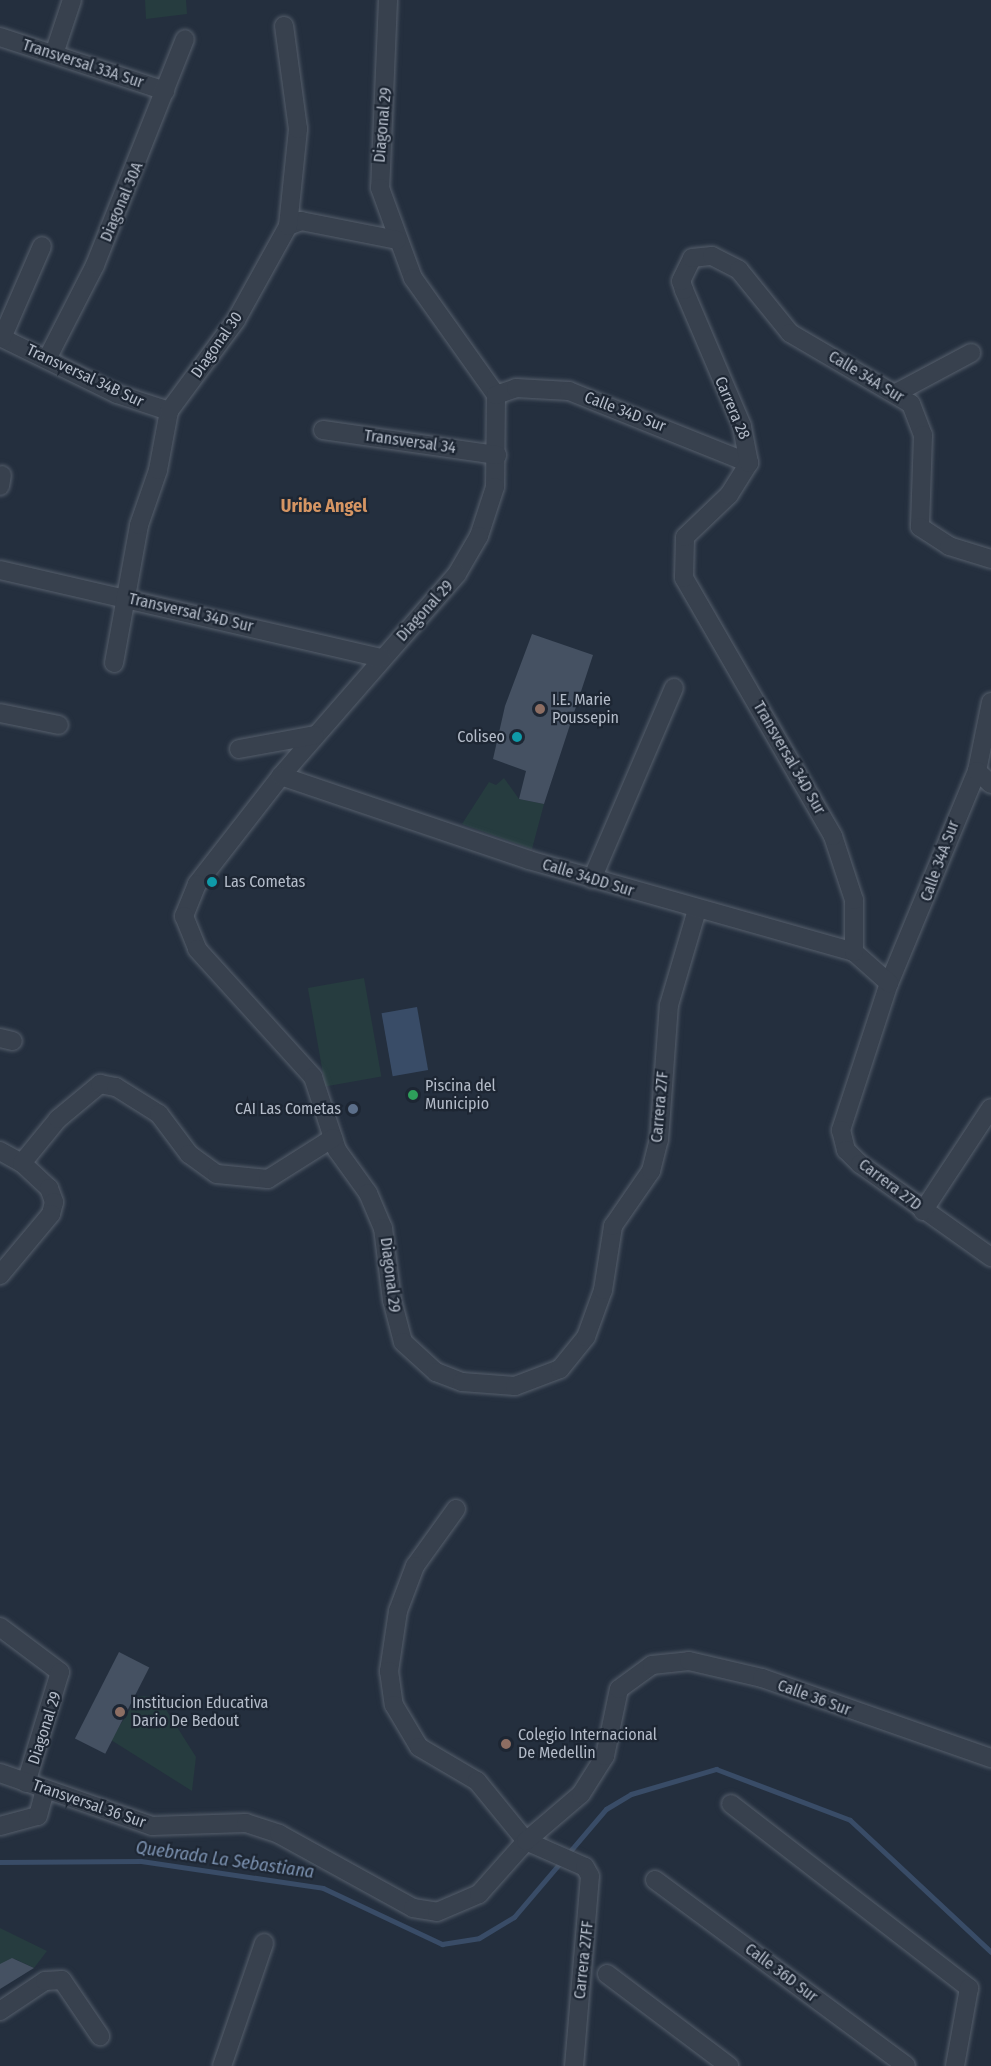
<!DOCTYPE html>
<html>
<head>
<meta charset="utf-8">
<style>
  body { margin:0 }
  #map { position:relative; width:991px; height:2066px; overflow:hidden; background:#242f3e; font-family:"Fira Sans Condensed",sans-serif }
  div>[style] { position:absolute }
  .green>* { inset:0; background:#263c3f; transform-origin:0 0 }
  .water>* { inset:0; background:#394c67; transform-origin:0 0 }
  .stream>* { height:5px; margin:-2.5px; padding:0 2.5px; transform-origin:2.5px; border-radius:2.5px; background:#394c67 }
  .building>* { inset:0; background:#455162; transform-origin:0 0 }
  .roads { filter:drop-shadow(0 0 2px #565f6c) drop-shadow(0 0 2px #565f6c) }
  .minor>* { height:18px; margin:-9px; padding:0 9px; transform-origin:9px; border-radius:9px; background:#38414e }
  .dots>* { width:16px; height:16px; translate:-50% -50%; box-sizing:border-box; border:3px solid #1d2633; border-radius:50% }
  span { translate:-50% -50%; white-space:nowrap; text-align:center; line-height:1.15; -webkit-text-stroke:4.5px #1d2633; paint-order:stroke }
  .street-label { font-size:16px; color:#b4bcc9 }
  .poi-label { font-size:16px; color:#b4bcc9 }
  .left { translate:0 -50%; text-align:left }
  .right { translate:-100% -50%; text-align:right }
  .neighbourhood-label { font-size:18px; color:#d59563; font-weight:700 }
  .water-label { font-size:18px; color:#7c92b1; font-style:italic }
</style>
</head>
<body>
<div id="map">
  <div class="green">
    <i style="clip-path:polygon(145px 0,186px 0,187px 14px,146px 19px)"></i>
    <i style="clip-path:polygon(504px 778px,519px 799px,544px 804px,532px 849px,462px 824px,489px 782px,496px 785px)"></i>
    <i style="left:364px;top:978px;width:100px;height:57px;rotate:80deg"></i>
    <i style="clip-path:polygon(138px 1696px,158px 1697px,196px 1757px,192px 1791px,111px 1740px)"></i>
    <i style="clip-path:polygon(0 1928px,47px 1951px,34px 1968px,15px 1959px,0 1966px)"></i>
  </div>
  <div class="water">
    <i style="left:417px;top:1007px;width:64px;height:36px;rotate:80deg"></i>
  </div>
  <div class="stream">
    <i style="left:0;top:1862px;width:141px;rotate:-0.4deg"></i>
    <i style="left:141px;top:1861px;width:184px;rotate:8.4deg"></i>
    <i style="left:323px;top:1888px;width:132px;rotate:25.2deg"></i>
    <i style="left:442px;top:1944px;width:37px;rotate:-9deg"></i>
    <i style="left:479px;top:1938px;width:41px;rotate:-31deg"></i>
    <i style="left:514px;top:1917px;width:142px;rotate:-49.6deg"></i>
    <i style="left:606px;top:1809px;width:29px;rotate:-31deg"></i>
    <i style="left:631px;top:1794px;width:89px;rotate:-16.4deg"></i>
    <i style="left:716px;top:1769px;width:143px;rotate:20.8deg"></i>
    <i style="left:850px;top:1820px;width:193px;rotate:43.1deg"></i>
  </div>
  <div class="building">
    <i style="clip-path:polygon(532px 634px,593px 655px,544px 804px,519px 799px,526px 771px,493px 759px,505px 706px)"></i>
    <i style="left:119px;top:1652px;width:34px;height:97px;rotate:27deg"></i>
    <i style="clip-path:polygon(12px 1958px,34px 1968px,0 1989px,0 1964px)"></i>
  </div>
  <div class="roads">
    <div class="minor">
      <i style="left:388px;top:0;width:188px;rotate:92.4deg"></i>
      <i style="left:380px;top:188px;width:96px;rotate:69.9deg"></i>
      <i style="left:413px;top:278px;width:143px;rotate:54.6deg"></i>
      <i style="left:496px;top:395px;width:92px;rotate:90.6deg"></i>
      <i style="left:495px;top:487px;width:52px;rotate:108.1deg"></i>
      <i style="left:479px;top:536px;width:44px;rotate:120.1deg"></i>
      <i style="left:457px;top:574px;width:268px;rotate:131.1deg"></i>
      <i style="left:281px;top:776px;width:137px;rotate:127.9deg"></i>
      <i style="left:197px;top:884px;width:35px;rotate:112deg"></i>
      <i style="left:184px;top:916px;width:35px;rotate:68deg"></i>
      <i style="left:197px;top:949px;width:173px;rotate:47.8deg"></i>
      <i style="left:313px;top:1077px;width:77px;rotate:71.8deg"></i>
      <i style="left:337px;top:1150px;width:53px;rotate:54.2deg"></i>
      <i style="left:368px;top:1193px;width:38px;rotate:67deg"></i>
      <i style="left:383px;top:1228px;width:73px;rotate:82.9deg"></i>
      <i style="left:392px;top:1300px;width:43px;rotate:75.3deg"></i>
      <i style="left:403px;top:1342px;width:45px;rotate:42.3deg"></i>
      <i style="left:436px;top:1372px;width:28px;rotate:21deg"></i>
      <i style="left:462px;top:1382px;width:53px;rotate:4.3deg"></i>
      <i style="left:515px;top:1386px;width:48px;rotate:-20.7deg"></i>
      <i style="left:560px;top:1369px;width:41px;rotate:-50.9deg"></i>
      <i style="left:586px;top:1337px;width:50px;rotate:-70.1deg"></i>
      <i style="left:603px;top:1290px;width:65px;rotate:-81.1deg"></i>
      <i style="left:613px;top:1226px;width:67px;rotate:-55.4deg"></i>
      <i style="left:651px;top:1171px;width:32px;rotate:-76deg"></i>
      <i style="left:659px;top:1140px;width:135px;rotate:-85.8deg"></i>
      <i style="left:669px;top:1005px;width:99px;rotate:-73.6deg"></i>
      <i style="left:0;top:37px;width:174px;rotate:18.1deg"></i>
      <i style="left:54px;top:54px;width:57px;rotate:-71.6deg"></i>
      <i style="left:288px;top:226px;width:14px;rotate:-21deg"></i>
      <i style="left:301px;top:221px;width:98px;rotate:11.2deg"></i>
      <i style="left:0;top:337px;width:130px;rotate:26deg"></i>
      <i style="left:117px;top:394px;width:55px;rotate:18.1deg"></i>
      <i style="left:2px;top:338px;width:100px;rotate:-66.5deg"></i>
      <i style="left:47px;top:359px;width:106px;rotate:-62.9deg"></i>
      <i style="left:95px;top:265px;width:243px;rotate:-68.3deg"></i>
      <i style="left:898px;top:392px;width:83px;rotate:-28.1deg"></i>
      <i style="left:496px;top:395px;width:21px;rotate:-19deg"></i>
      <i style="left:516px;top:388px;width:53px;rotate:3.2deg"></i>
      <i style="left:569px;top:391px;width:194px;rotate:21.8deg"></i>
      <i style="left:323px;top:430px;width:176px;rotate:8.2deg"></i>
      <i style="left:0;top:486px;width:11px;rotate:-80deg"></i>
      <i style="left:0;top:570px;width:392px;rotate:13deg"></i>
      <i style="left:114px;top:663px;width:140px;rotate:-79.7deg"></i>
      <i style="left:139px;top:525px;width:58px;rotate:-70.9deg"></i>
      <i style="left:158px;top:470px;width:60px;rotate:-79.4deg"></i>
      <i style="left:169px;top:411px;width:113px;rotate:-53.6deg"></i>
      <i style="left:236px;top:320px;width:107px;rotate:-61deg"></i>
      <i style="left:288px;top:226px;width:98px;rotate:-84.1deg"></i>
      <i style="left:298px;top:129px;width:104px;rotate:-97.7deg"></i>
      <i style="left:991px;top:702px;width:70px;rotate:101.5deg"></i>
      <i style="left:977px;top:771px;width:230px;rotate:112.5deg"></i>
      <i style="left:889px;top:983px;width:155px;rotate:108.1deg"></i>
      <i style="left:841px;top:1130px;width:21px;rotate:76deg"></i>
      <i style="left:846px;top:1150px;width:20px;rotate:45deg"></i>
      <i style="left:860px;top:1164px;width:161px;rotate:35.4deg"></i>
      <i style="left:0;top:713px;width:60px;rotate:11.5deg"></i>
      <i style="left:239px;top:749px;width:77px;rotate:-10.4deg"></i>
      <i style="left:977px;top:771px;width:19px;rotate:43deg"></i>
      <i style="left:281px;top:776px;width:262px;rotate:18.7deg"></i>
      <i style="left:529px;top:860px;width:338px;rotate:15.8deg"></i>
      <i style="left:854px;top:952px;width:47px;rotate:41.5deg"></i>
      <i style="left:592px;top:879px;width:208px;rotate:-66.8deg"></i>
      <i style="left:854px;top:952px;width:52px;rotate:-90deg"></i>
      <i style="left:854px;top:900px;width:67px;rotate:-108.2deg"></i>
      <i style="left:833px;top:836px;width:298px;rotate:-120deg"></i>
      <i style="left:684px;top:578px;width:41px;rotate:-88.6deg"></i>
      <i style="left:685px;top:537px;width:61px;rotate:-43.7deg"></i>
      <i style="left:729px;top:495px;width:38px;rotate:-58deg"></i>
      <i style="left:749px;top:463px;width:38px;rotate:-101deg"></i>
      <i style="left:742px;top:426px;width:148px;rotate:-113.1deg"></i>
      <i style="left:684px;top:290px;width:9px;rotate:-108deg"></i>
      <i style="left:681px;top:281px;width:25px;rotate:-64deg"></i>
      <i style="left:692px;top:258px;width:20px;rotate:-6deg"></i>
      <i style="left:712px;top:256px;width:30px;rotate:27deg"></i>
      <i style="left:739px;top:270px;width:81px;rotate:51deg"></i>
      <i style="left:790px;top:333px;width:140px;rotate:30.4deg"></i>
      <i style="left:911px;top:404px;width:33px;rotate:69deg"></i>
      <i style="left:923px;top:435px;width:92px;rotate:91.9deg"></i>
      <i style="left:920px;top:527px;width:35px;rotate:33deg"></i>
      <i style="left:949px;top:546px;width:44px;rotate:17.2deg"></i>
      <i style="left:0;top:1038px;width:13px;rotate:13deg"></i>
      <i style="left:0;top:1151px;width:25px;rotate:29deg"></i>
      <i style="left:22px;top:1163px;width:37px;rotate:43deg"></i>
      <i style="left:49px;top:1188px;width:15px;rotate:70deg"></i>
      <i style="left:54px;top:1202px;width:12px;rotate:104deg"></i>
      <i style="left:51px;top:1214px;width:80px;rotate:129.9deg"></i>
      <i style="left:22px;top:1163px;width:57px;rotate:-50.7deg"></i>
      <i style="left:58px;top:1119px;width:55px;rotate:-39.8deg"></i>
      <i style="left:100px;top:1084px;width:16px;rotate:11deg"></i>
      <i style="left:116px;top:1087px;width:51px;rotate:32.1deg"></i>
      <i style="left:159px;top:1114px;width:50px;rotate:53.1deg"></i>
      <i style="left:189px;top:1154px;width:34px;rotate:36deg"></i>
      <i style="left:217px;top:1174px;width:51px;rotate:5.6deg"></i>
      <i style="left:268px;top:1179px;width:77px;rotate:-32.2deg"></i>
      <i style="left:923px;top:1211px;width:123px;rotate:-56.6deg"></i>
      <i style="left:456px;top:1509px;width:70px;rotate:125.7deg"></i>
      <i style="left:415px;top:1566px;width:48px;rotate:110.7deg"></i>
      <i style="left:398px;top:1611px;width:61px;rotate:98.5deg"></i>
      <i style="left:389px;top:1671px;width:34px;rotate:82deg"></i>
      <i style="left:394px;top:1705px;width:49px;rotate:59.2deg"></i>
      <i style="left:419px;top:1747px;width:67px;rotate:30.4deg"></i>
      <i style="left:477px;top:1781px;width:77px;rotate:50.8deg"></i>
      <i style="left:526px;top:1841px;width:64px;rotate:23.8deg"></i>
      <i style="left:585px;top:1867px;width:10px;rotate:61deg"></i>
      <i style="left:590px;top:1876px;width:191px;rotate:94.8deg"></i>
      <i style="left:0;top:1627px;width:75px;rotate:36.9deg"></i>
      <i style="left:60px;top:1672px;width:116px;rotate:107deg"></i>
      <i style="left:0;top:1773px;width:161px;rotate:19.2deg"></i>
      <i style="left:152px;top:1826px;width:94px;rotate:-1.8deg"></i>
      <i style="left:246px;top:1823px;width:35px;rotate:18deg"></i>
      <i style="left:279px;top:1834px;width:153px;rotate:28.9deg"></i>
      <i style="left:413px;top:1908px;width:24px;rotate:9deg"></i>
      <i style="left:437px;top:1912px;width:46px;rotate:-23.2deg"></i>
      <i style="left:479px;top:1894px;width:71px;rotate:-48.4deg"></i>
      <i style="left:526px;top:1841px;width:72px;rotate:-40.5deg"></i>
      <i style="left:581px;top:1794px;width:45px;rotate:-57.7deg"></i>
      <i style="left:605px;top:1756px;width:68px;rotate:-78.2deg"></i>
      <i style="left:619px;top:1689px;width:41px;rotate:-36deg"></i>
      <i style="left:652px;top:1665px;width:37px;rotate:-6deg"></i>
      <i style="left:689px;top:1661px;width:75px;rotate:13.1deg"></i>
      <i style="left:762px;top:1678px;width:243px;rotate:19.3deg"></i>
      <i style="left:731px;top:1804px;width:301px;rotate:37.7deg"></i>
      <i style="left:969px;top:1988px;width:79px;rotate:100.2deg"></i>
      <i style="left:0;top:1826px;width:39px;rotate:-15deg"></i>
      <i style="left:38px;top:1816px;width:27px;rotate:-75deg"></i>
      <i style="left:655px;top:1880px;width:312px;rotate:36.5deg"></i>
      <i style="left:607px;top:1974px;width:153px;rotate:37deg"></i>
      <i style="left:0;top:2011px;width:54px;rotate:-33.7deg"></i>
      <i style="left:45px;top:1981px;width:17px;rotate:-3deg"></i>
      <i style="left:62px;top:1980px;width:68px;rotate:55.8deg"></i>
      <i style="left:222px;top:2066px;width:130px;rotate:-71.1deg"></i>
    </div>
  </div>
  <div class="dots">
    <i style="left:540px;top:709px;background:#8d6e63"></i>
    <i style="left:517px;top:737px;background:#0f9aa8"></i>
    <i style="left:212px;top:882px;background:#0f9aa8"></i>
    <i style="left:413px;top:1095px;background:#2e9e5b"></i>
    <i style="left:353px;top:1109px;background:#5c6f8a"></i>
    <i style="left:120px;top:1712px;background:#8d6e63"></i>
    <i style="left:506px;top:1744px;background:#8d6e63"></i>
  </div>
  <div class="street-label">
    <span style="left:83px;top:64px;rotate:18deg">Transversal 33A Sur</span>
    <span style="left:383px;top:125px;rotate:-85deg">Diagonal 29</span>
    <span style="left:122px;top:202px;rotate:-67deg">Diagonal 30A</span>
    <span style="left:217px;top:345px;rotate:-55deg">Diagonal 30</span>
    <span style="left:85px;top:376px;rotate:25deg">Transversal 34B Sur</span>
    <span style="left:866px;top:377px;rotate:31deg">Calle 34A Sur</span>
    <span style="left:732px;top:408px;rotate:67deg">Carrera 28</span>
    <span style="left:625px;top:412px;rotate:21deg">Calle 34D Sur</span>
    <span style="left:410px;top:442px;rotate:8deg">Transversal 34</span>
    <span style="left:425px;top:611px;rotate:-48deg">Diagonal 29</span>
    <span style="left:191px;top:613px;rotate:13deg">Transversal 34D Sur</span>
    <span style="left:789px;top:758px;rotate:60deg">Transversal 34D Sur</span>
    <span style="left:940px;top:861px;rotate:-70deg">Calle 34A Sur</span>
    <span style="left:588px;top:878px;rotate:17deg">Calle 34DD Sur</span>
    <span style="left:660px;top:1107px;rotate:-85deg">Carrera 27F</span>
    <span style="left:890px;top:1185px;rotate:37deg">Carrera 27D</span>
    <span style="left:390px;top:1275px;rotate:83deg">Diagonal 29</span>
    <span style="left:814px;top:1698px;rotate:20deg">Calle 36 Sur</span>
    <span style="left:45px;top:1728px;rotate:-72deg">Diagonal 29</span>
    <span style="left:89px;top:1804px;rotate:19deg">Transversal 36 Sur</span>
    <span style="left:584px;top:1960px;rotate:-84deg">Carrera 27FF</span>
    <span style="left:781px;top:1973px;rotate:37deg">Calle 36D Sur</span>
  </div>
  <div class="poi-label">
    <span class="left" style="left:552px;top:709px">I.E. Marie<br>Poussepin</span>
    <span class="right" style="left:505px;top:737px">Coliseo</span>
    <span class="left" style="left:224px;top:882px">Las Cometas</span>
    <span class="left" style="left:425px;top:1095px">Piscina del<br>Municipio</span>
    <span class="right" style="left:341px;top:1109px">CAI Las Cometas</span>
    <span class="left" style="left:132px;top:1712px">Institucion Educativa<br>Dario De Bedout</span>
    <span class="left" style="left:518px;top:1744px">Colegio Internacional<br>De Medellin</span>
  </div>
  <div class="neighbourhood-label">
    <span style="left:324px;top:506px">Uribe Angel</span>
  </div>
  <div class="water-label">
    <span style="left:225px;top:1860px;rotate:8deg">Quebrada La Sebastiana</span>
  </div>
</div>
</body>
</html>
